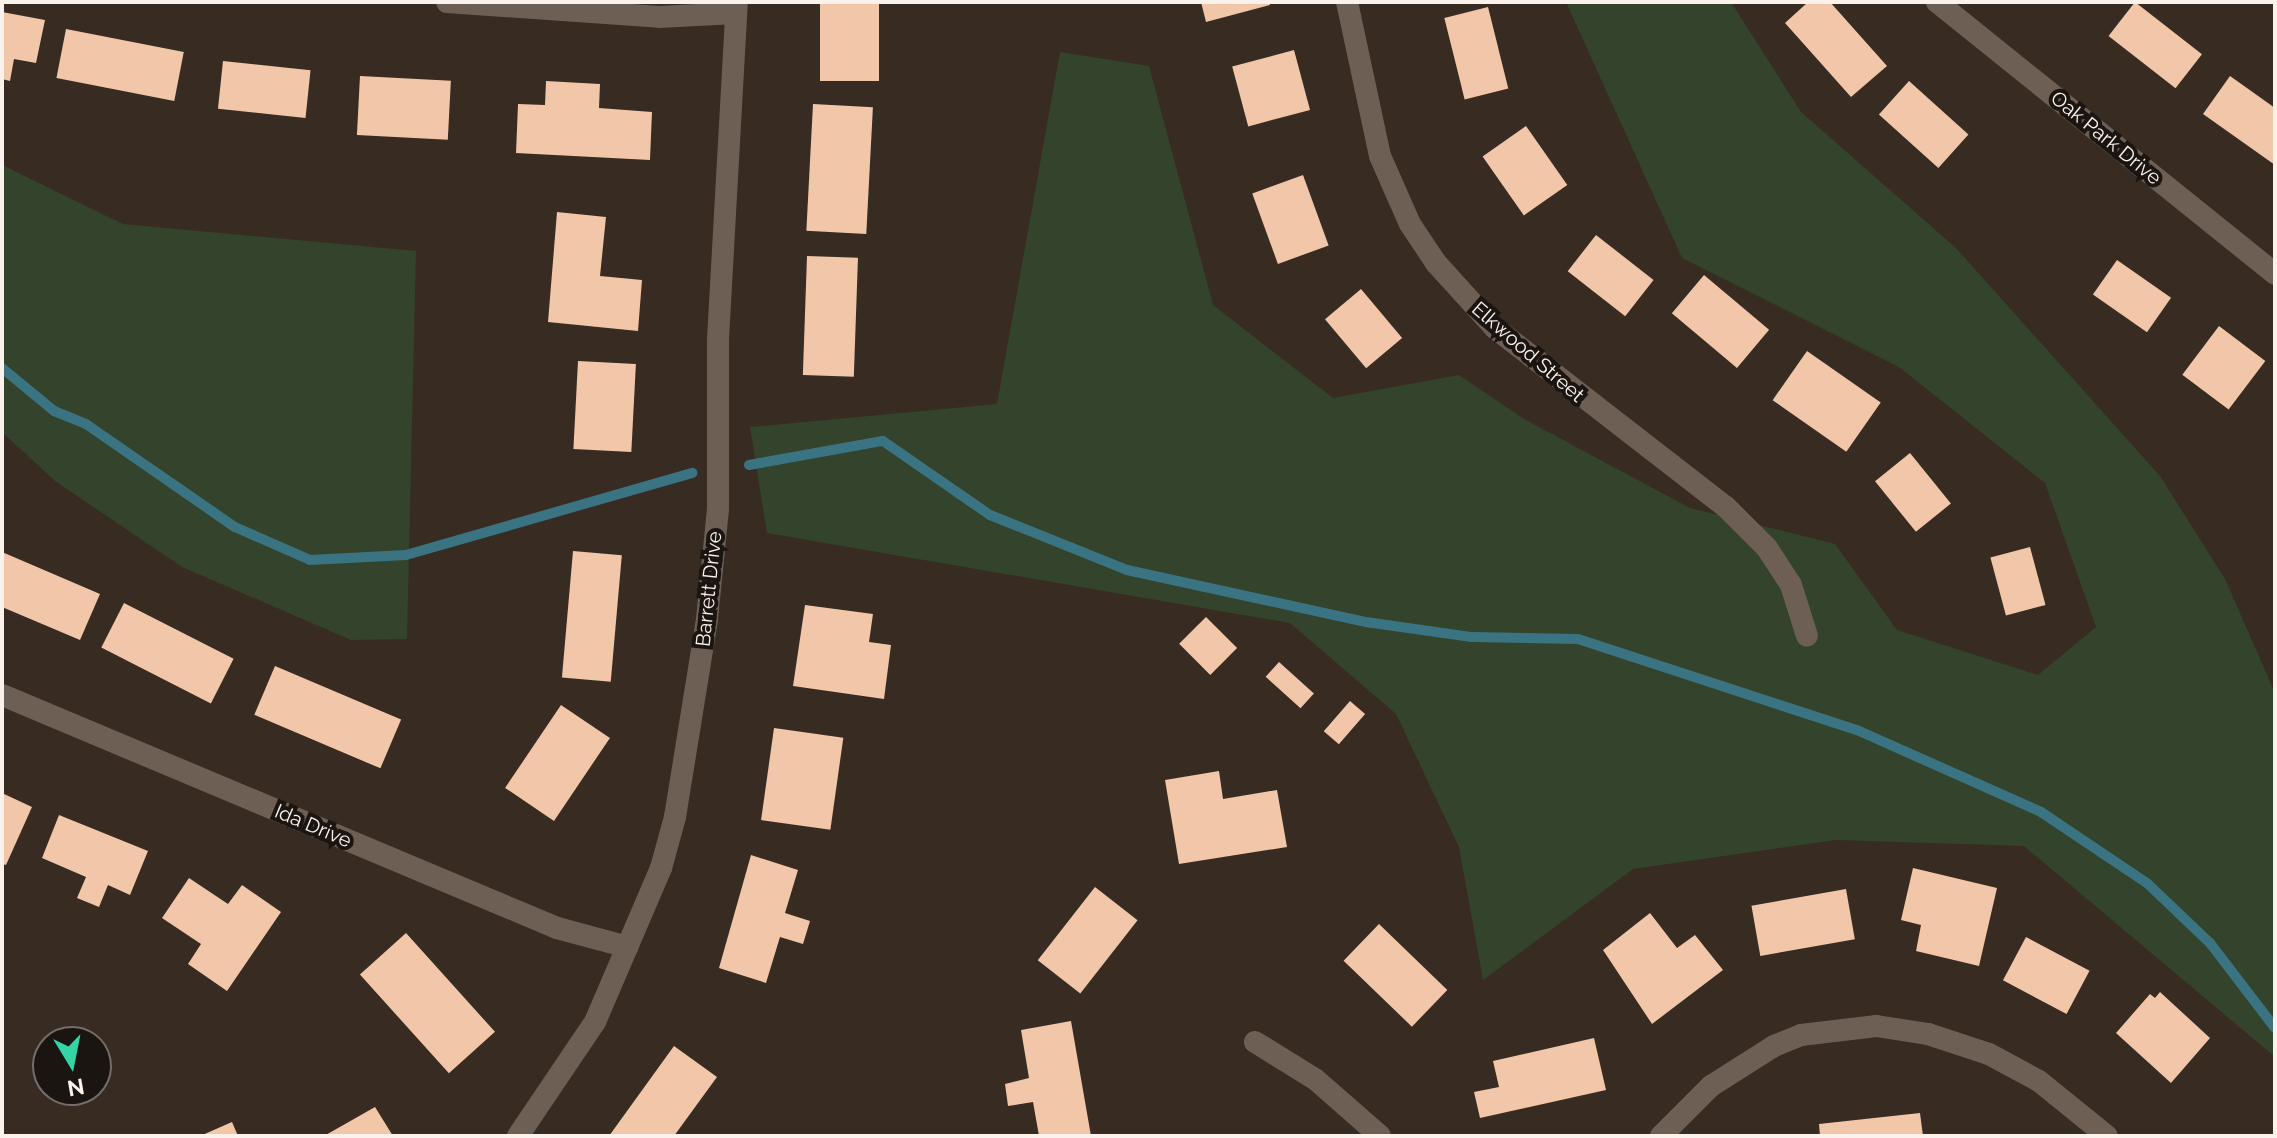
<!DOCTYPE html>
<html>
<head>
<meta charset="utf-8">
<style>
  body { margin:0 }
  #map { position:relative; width:2277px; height:1138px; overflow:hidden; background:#382b22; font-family:Raleway,sans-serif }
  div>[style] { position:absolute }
  .green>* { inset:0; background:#34432b }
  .stream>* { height:10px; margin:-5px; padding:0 5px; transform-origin:5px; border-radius:5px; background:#3a7482 }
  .building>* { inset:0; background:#f2c6a8; transform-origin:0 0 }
  .minor>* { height:22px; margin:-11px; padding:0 11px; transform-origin:11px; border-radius:11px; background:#6e5f55 }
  span { translate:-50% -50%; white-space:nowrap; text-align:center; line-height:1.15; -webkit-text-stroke:8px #1b1511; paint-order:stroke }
  .street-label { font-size:20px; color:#fbf2ec }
  .frame { position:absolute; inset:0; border:4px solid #fbf2ec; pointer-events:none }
  .north { position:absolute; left:32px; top:1026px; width:80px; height:80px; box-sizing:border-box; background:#1b1511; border:2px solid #756d69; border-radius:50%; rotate:170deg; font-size:22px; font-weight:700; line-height:32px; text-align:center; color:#fbf2ec }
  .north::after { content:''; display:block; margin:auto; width:28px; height:36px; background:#34d4a7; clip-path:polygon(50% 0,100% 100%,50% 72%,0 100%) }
</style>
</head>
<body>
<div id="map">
  <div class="green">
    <i style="clip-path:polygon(1566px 2px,1731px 2px,1801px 112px,1956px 248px,2160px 476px,2225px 579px,2275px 693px,2275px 1057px,2024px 846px,1836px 840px,1633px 869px,1483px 980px,1459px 847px,1396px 714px,1290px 623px,767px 533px,750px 427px,997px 404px,1060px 52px,1149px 66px,1213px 305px,1333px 398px,1459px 375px,1524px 419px,1690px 508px,1835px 544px,1897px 630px,2038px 675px,2096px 627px,2045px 483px,1899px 367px,1682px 258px)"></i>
    <i style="clip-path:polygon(2px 165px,123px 224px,416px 251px,407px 639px,351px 640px,182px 567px,55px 481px,2px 432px)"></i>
  </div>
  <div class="stream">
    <i style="left:2px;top:368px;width:67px;rotate:39.6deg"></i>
    <i style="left:54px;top:411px;width:35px;rotate:22deg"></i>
    <i style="left:86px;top:424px;width:181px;rotate:34.7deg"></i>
    <i style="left:235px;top:527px;width:82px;rotate:23.7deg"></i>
    <i style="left:310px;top:560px;width:96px;rotate:-3deg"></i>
    <i style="left:406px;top:555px;width:298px;rotate:-16deg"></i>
    <i style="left:749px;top:465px;width:136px;rotate:-10.2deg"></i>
    <i style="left:883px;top:441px;width:130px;rotate:34.7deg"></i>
    <i style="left:990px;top:515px;width:148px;rotate:21.9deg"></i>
    <i style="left:1127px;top:570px;width:245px;rotate:12.3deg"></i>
    <i style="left:1366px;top:622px;width:107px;rotate:8.1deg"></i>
    <i style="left:1472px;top:637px;width:106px;rotate:1.1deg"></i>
    <i style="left:1578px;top:639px;width:293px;rotate:18.1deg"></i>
    <i style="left:1857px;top:730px;width:201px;rotate:24deg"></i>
    <i style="left:2041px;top:812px;width:129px;rotate:33.9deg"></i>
    <i style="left:2148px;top:884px;width:86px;rotate:43.6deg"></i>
    <i style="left:2210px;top:943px;width:107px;rotate:52.6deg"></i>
  </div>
  <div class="building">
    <i style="left:820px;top:2px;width:59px;height:79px"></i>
    <i style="clip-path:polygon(1201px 2px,1269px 2px,1270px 5px,1206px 22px)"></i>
    <i style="clip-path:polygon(1808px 2px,1830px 2px,1887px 66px,1851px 97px,1785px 23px)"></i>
    <i style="left:2135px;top:2px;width:85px;height:43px;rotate:38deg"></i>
    <i style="left:1488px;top:7px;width:84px;height:45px;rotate:76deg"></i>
    <i style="clip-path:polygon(2px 12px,45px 20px,36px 63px,14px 59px,10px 81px,2px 79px)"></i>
    <i style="left:66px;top:29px;width:120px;height:50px;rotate:11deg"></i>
    <i style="left:1294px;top:50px;width:62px;height:64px;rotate:75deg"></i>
    <i style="left:223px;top:61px;width:88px;height:48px;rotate:6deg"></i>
    <i style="left:360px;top:76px;width:91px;height:59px;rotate:3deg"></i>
    <i style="clip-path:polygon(2230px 76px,2275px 108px,2275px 165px,2203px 114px)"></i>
    <i style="clip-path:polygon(546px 81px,600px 84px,599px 108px,652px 112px,650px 160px,516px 153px,518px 104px,545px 105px)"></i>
    <i style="left:1909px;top:81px;width:80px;height:45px;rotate:42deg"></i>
    <i style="left:813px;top:104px;width:60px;height:127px;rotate:3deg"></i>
    <i style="left:1526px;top:126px;width:72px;height:53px;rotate:55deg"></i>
    <i style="left:1303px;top:175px;width:75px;height:54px;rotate:70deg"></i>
    <i style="clip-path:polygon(557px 212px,606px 217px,600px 276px,642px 280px,638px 331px,548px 322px)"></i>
    <i style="left:1596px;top:235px;width:73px;height:46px;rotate:38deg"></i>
    <i style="left:807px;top:256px;width:51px;height:119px;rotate:2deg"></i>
    <i style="left:2117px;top:260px;width:66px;height:42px;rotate:35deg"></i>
    <i style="left:1704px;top:275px;width:85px;height:50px;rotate:40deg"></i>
    <i style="left:1361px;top:289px;width:64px;height:47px;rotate:50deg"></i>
    <i style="left:2219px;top:326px;width:58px;height:61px;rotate:37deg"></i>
    <i style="left:1807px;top:351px;width:90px;height:60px;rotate:35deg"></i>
    <i style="left:578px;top:361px;width:58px;height:88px;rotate:3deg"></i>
    <i style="left:1910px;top:453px;width:65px;height:45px;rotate:51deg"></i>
    <i style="left:2030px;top:547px;width:60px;height:41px;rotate:75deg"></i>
    <i style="left:573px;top:551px;width:49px;height:127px;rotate:5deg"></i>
    <i style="clip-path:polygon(2px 552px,100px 594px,80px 640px,2px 607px)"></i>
    <i style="left:124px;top:603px;width:123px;height:50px;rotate:27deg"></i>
    <i style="clip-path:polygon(805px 605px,873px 614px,869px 642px,891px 645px,884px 699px,793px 686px)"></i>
    <i style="left:1206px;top:617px;width:44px;height:38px;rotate:45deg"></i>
    <i style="left:1279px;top:662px;width:47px;height:20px;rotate:42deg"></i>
    <i style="left:275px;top:666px;width:137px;height:53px;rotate:23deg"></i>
    <i style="left:1350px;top:701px;width:20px;height:40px;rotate:41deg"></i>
    <i style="left:561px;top:705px;width:59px;height:100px;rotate:34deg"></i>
    <i style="left:774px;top:728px;width:70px;height:93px;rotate:8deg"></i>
    <i style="clip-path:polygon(1219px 771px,1223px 799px,1277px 790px,1287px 847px,1179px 864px,1165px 780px)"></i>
    <i style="clip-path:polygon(2px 793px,32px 807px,6px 865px,2px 864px)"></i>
    <i style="clip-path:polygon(59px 815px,148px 851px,130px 895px,108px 885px,99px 907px,77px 898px,86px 877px,42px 858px)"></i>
    <i style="clip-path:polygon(751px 855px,798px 870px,785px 913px,810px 921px,803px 944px,780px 937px,766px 983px,719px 968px)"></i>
    <i style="clip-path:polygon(1913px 868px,1997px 888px,1979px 966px,1916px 951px,1921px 925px,1901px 920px)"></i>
    <i style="clip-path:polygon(189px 878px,228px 904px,242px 885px,281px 912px,227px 991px,188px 964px,201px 944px,162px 918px)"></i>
    <i style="left:1095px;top:887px;width:54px;height:93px;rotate:38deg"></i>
    <i style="left:1846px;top:889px;width:51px;height:96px;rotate:80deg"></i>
    <i style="clip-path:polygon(1650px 913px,1677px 948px,1695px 935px,1723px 970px,1652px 1024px,1603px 950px)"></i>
    <i style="left:1379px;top:924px;width:95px;height:51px;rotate:44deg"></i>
    <i style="left:406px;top:933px;width:133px;height:62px;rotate:48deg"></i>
    <i style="left:2026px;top:937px;width:72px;height:49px;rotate:28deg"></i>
    <i style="clip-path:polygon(2160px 992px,2210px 1038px,2171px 1083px,2116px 1033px,2150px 994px,2155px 998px)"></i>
    <i style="clip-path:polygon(1071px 1021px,1091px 1136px,1039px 1136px,1033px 1102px,1008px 1106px,1005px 1084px,1029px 1078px,1021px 1030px)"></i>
    <i style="clip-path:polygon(1594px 1038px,1606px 1090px,1480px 1118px,1474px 1092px,1499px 1087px,1493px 1061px)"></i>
    <i style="clip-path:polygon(674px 1046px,717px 1077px,674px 1136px,609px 1136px)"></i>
    <i style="clip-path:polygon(375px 1107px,393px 1136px,324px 1136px)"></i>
    <i style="clip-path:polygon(1920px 1113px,1923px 1136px,1820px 1136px,1819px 1124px)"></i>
    <i style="clip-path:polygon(232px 1122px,238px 1136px,200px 1136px)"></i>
  </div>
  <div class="minor">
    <i style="left:447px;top:2px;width:213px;rotate:4deg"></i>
    <i style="left:659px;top:17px;width:77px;rotate:-3deg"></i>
    <i style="left:1347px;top:2px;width:157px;rotate:77.9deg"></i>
    <i style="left:1380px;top:156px;width:74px;rotate:66.2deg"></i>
    <i style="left:1410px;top:224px;width:47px;rotate:56.3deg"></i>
    <i style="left:1436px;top:263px;width:88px;rotate:47.8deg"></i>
    <i style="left:1495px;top:328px;width:292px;rotate:37.8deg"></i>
    <i style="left:1726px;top:507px;width:58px;rotate:45deg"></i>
    <i style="left:1767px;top:548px;width:44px;rotate:57deg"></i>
    <i style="left:1791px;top:585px;width:53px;rotate:72.6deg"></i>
    <i style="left:1937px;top:2px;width:434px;rotate:38.8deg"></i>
    <i style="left:2px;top:695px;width:602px;rotate:22.77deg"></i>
    <i style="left:557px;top:928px;width:73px;rotate:15deg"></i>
    <i style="left:1255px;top:1042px;width:70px;rotate:31.7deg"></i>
    <i style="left:1315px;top:1079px;width:86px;rotate:41.2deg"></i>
    <i style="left:518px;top:1136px;width:138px;rotate:-56deg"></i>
    <i style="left:595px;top:1022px;width:168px;rotate:-66.8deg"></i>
    <i style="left:661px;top:868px;width:53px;rotate:-74.6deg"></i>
    <i style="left:675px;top:817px;width:201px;rotate:-80.8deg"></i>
    <i style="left:707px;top:619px;width:111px;rotate:-84.3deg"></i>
    <i style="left:718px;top:509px;width:170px;rotate:-90deg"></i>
    <i style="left:718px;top:339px;width:338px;rotate:-86.8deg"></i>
    <i style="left:1661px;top:1136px;width:71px;rotate:-45deg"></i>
    <i style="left:1711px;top:1086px;width:75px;rotate:-32.4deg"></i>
    <i style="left:1774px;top:1046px;width:29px;rotate:-22deg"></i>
    <i style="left:1801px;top:1035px;width:76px;rotate:-6.8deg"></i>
    <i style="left:1876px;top:1026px;width:53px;rotate:8.7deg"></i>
    <i style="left:1928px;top:1034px;width:64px;rotate:18.2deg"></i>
    <i style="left:1989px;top:1054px;width:57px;rotate:28.4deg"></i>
    <i style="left:2039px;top:1081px;width:87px;rotate:39deg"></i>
  </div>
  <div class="street-label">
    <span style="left:2106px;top:138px;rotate:39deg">Oak Park Drive</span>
    <span style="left:1528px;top:352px;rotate:41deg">Elkwood Street</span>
    <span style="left:709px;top:589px;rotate:-84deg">Barrett Drive</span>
    <span style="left:313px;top:826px;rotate:23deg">Ida Drive</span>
  </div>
  <div class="frame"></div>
  <div class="north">N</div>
</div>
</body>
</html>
